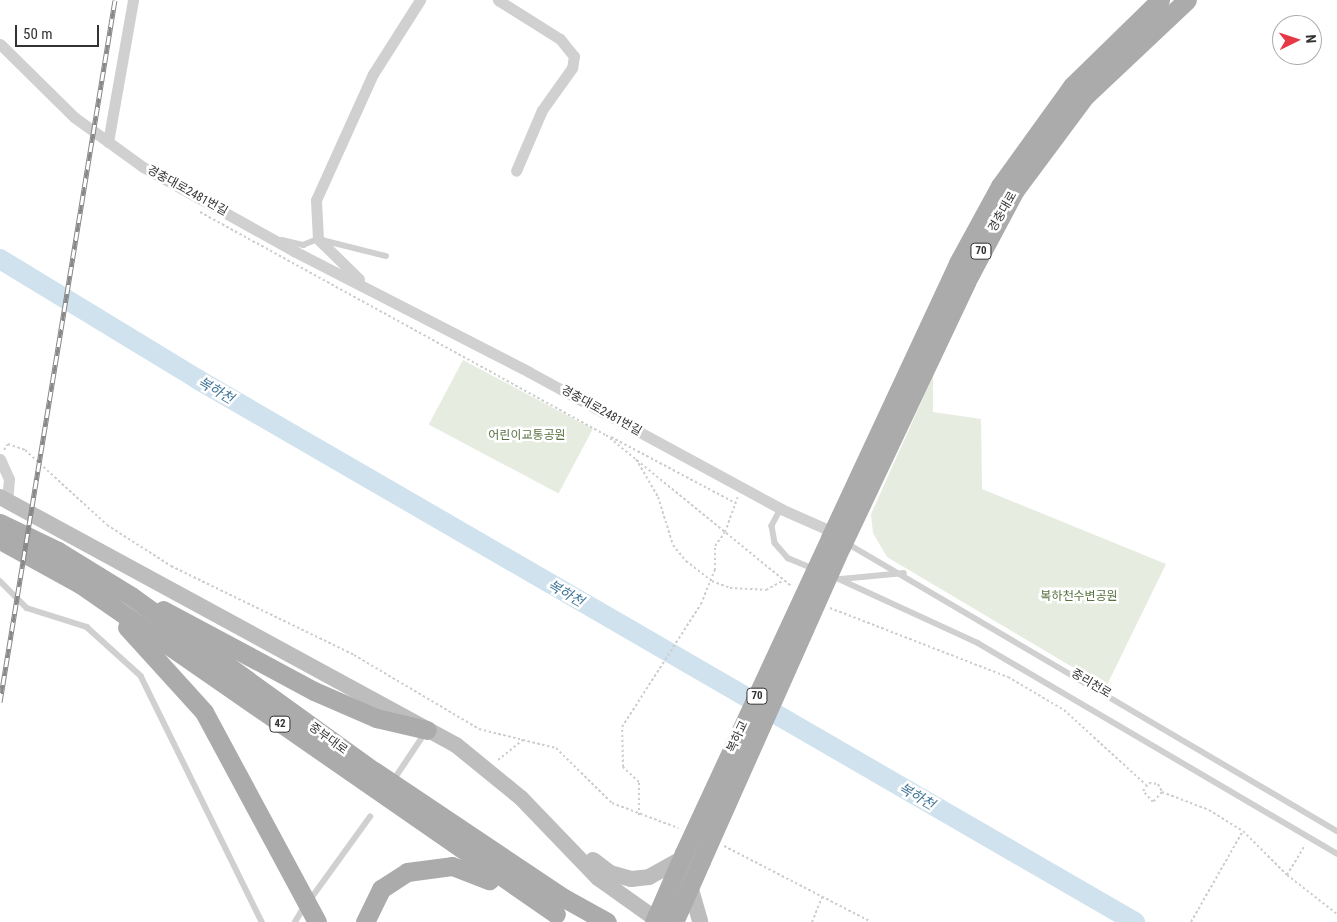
<!DOCTYPE html>
<html>
<head>
<meta charset="utf-8">
<style>
  body { margin:0 }
  #map { position:relative; width:1337px; height:922px; overflow:hidden; background:#fff; font-family:"Roboto Condensed","Noto Sans KR",sans-serif }
  div>[style] { position:absolute }
  .green>* { inset:0; background:#e6ecdf; transform-origin:0 0 }
  .river>* { height:20px; margin:-10px; padding:0 10px; transform-origin:10px; border-radius:10px; background:#cfe2ee }
  .path>* { height:2px; margin-top:-1px; transform-origin:0; background:repeating-linear-gradient(90deg,#cdcdcd 0 2.5px,transparent 0 5px) }
  .lane>* { height:5.5px; margin:-2.75px; padding:0 2.75px; transform-origin:2.75px; border-radius:2.75px; background:#d0d0d0 }
  .street>* { height:11px; margin:-5.5px; padding:0 5.5px; transform-origin:5.5px; border-radius:5.5px; background:#d0d0d0 }
  .secondary>* { height:16px; margin:-8px; padding:0 8px; transform-origin:8px; border-radius:8px; background:#bdbdbd }
  .primary>* { height:19px; margin:-9.5px; padding:0 9.5px; transform-origin:9.5px; border-radius:9.5px; background:#ababab }
  .rail>* { height:5px; margin-top:-2.5px; transform-origin:0; background:repeating-linear-gradient(90deg,#fff 0 9px,#888 0 18px); box-sizing:border-box; border-block:1px solid #888 }
  .primary-bridge>* { height:19px; margin:-9.5px; padding:0 9.5px; transform-origin:9.5px; border-radius:9.5px; background:#ababab }
  span { translate:-50% -50%; white-space:nowrap; text-align:center; line-height:1.15; -webkit-text-stroke:5px #fff; paint-order:stroke }
  .shield-label span { padding:1px 4px; background:#fff; border:1px solid; border-radius:4px; -webkit-text-stroke-width:0 }
  .shield-label { font-size:11px; color:#333; font-weight:700 }
  .street-label { font-size:12px; color:#333 }
  .park-label { font-size:12px; color:#56703f }
  .water-label { font-size:14px; color:#3f7597; font-style:italic }
  .north { position:absolute; left:1272px; top:15px; width:50px; height:50px; box-sizing:border-box; background:#fff; border:1px solid #adadad; border-radius:50%; rotate:86deg; font-size:14px; font-weight:700; line-height:20px; text-align:center; color:#333 }
  .north::after { content:''; display:block; margin:auto; width:18px; height:22px; background:#e63946; clip-path:polygon(50% 0,100% 100%,50% 72%,0 100%) }
  .scale { position:absolute; left:15px; top:25px; width:84px; height:22px; box-sizing:border-box; border:2px solid #333; border-top:0; padding-left:6px; font-size:15px; line-height:18px; white-space:nowrap; color:#333; -webkit-text-stroke:4px #fff; paint-order:stroke }
</style>
</head>
<body>
<div id="map">
  <div class="green">
    <i style="left:463px;top:360px;width:147px;height:73px;rotate:28deg"></i>
    <i style="clip-path:polygon(933px 376px,933px 412px,981px 419px,982px 489px,1166px 564px,1106px 687px,887px 557px,873px 533px,871px 514px)"></i>
  </div>
  <div class="river">
    <i style="left:0;top:259px;width:231px;rotate:31.3deg"></i>
    <i style="left:197px;top:379px;width:1084px;rotate:30.07deg"></i>
  </div>
  <div class="path">
    <i style="left:200px;top:212px;width:463px;rotate:28.8deg"></i>
    <i style="left:606px;top:435px;width:239px;rotate:39.2deg"></i>
    <i style="left:611px;top:437px;width:140px;rotate:28deg"></i>
    <i style="left:4px;top:450px;width:7px;rotate:-56deg"></i>
    <i style="left:8px;top:444px;width:18px;rotate:19deg"></i>
    <i style="left:25px;top:450px;width:111px;rotate:42.4deg"></i>
    <i style="left:107px;top:525px;width:76px;rotate:32.6deg"></i>
    <i style="left:171px;top:566px;width:203px;rotate:25.9deg"></i>
    <i style="left:354px;top:655px;width:145px;rotate:30.6deg"></i>
    <i style="left:479px;top:729px;width:79px;rotate:13.9deg"></i>
    <i style="left:556px;top:748px;width:78px;rotate:44.5deg"></i>
    <i style="left:612px;top:803px;width:71px;rotate:20.7deg"></i>
    <i style="left:636px;top:459px;width:44px;rotate:59.9deg"></i>
    <i style="left:658px;top:497px;width:50px;rotate:72.6deg"></i>
    <i style="left:673px;top:545px;width:21px;rotate:51deg"></i>
    <i style="left:686px;top:561px;width:33px;rotate:38deg"></i>
    <i style="left:712px;top:581px;width:19px;rotate:21deg"></i>
    <i style="left:730px;top:588px;width:36px;rotate:3deg"></i>
    <i style="left:766px;top:590px;width:18px;rotate:-29deg"></i>
    <i style="left:830px;top:608px;width:191px;rotate:21.2deg"></i>
    <i style="left:1008px;top:677px;width:65px;rotate:30.5deg"></i>
    <i style="left:1064px;top:710px;width:111px;rotate:42.4deg"></i>
    <i style="left:498px;top:760px;width:32px;rotate:-39deg"></i>
    <i style="left:1162px;top:792px;width:13px;rotate:132deg"></i>
    <i style="left:1153px;top:802px;width:15px;rotate:-132deg"></i>
    <i style="left:1143px;top:791px;width:10px;rotate:-53deg"></i>
    <i style="left:1149px;top:783px;width:9px;rotate:6deg"></i>
    <i style="left:1158px;top:784px;width:9px;rotate:63deg"></i>
    <i style="left:1162px;top:792px;width:50px;rotate:21deg"></i>
    <i style="left:1209px;top:810px;width:40px;rotate:32deg"></i>
    <i style="left:1243px;top:831px;width:62px;rotate:45deg"></i>
    <i style="left:1287px;top:875px;width:63px;rotate:38deg"></i>
    <i style="left:639px;top:815px;width:33px;rotate:-90deg"></i>
    <i style="left:639px;top:782px;width:22px;rotate:-137deg"></i>
    <i style="left:623px;top:767px;width:40px;rotate:-91.4deg"></i>
    <i style="left:622px;top:727px;width:146px;rotate:-57.3deg"></i>
    <i style="left:701px;top:604px;width:37px;rotate:-68deg"></i>
    <i style="left:715px;top:570px;width:24px;rotate:-90deg"></i>
    <i style="left:715px;top:546px;width:17px;rotate:-54deg"></i>
    <i style="left:725px;top:532px;width:37px;rotate:-70deg"></i>
    <i style="left:724px;top:846px;width:165px;rotate:27.3deg"></i>
    <i style="left:1287px;top:875px;width:35px;rotate:-59deg"></i>
    <i style="left:812px;top:922px;width:27px;rotate:-68deg"></i>
    <i style="left:1191px;top:922px;width:105px;rotate:-60.3deg"></i>
  </div>
  <div class="lane">
    <i style="left:282px;top:240px;width:22px;rotate:13deg"></i>
    <i style="left:303px;top:245px;width:16px;rotate:-22deg"></i>
    <i style="left:318px;top:239px;width:70px;rotate:14deg"></i>
    <i style="left:781px;top:509px;width:19px;rotate:118deg"></i>
    <i style="left:772px;top:526px;width:17px;rotate:80deg"></i>
    <i style="left:775px;top:543px;width:20px;rotate:49deg"></i>
    <i style="left:788px;top:558px;width:26px;rotate:23deg"></i>
    <i style="left:845px;top:542px;width:571px;rotate:30.43deg"></i>
    <i style="left:839px;top:579px;width:153px;rotate:24.7deg"></i>
    <i style="left:978px;top:643px;width:416px;rotate:30.4deg"></i>
    <i style="left:841px;top:579px;width:63px;rotate:-5.4deg"></i>
    <i style="left:0;top:581px;width:38px;rotate:45deg"></i>
    <i style="left:27px;top:608px;width:63px;rotate:17.6deg"></i>
    <i style="left:87px;top:627px;width:73px;rotate:42.2deg"></i>
    <i style="left:141px;top:676px;width:274px;rotate:63.8deg"></i>
    <i style="left:397px;top:775px;width:50px;rotate:-56.3deg"></i>
    <i style="left:312px;top:897px;width:99px;rotate:-54.1deg"></i>
    <i style="left:295px;top:922px;width:12px;rotate:-59deg"></i>
  </div>
  <div class="street">
    <i style="left:498px;top:0;width:73px;rotate:32.2deg"></i>
    <i style="left:560px;top:39px;width:22px;rotate:51deg"></i>
    <i style="left:574px;top:56px;width:12px;rotate:99deg"></i>
    <i style="left:572px;top:68px;width:52px;rotate:125.5deg"></i>
    <i style="left:542px;top:110px;width:66px;rotate:113.1deg"></i>
    <i style="left:0;top:44px;width:104px;rotate:44.6deg"></i>
    <i style="left:74px;top:117px;width:85px;rotate:35.9deg"></i>
    <i style="left:143px;top:167px;width:173px;rotate:29.1deg"></i>
    <i style="left:294px;top:251px;width:264px;rotate:27.2deg"></i>
    <i style="left:529px;top:372px;width:287px;rotate:28.5deg"></i>
    <i style="left:781px;top:509px;width:57px;rotate:23.9deg"></i>
    <i style="left:108px;top:142px;width:144px;rotate:-80deg"></i>
    <i style="left:359px;top:279px;width:57px;rotate:-135.7deg"></i>
    <i style="left:318px;top:239px;width:39px;rotate:-93deg"></i>
    <i style="left:316px;top:200px;width:138px;rotate:-65.7deg"></i>
    <i style="left:373px;top:74px;width:88px;rotate:-57.6deg"></i>
    <i style="left:0;top:459px;width:22px;rotate:66deg"></i>
    <i style="left:9px;top:479px;width:21px;rotate:95deg"></i>
  </div>
  <div class="secondary">
    <i style="left:0;top:497px;width:519px;rotate:28.54deg"></i>
    <i style="left:456px;top:745px;width:84px;rotate:39.2deg"></i>
    <i style="left:521px;top:798px;width:111px;rotate:46.1deg"></i>
    <i style="left:598px;top:878px;width:76px;rotate:35.4deg"></i>
    <i style="left:593px;top:860px;width:21px;rotate:37deg"></i>
    <i style="left:610px;top:873px;width:22px;rotate:16deg"></i>
    <i style="left:631px;top:879px;width:18px;rotate:-6deg"></i>
    <i style="left:649px;top:877px;width:38px;rotate:-29deg"></i>
    <i style="left:690px;top:886px;width:37px;rotate:74deg"></i>
  </div>
  <div class="primary">
    <i style="left:0;top:523px;width:64px;rotate:25.8deg"></i>
    <i style="left:58px;top:551px;width:86px;rotate:31.7deg"></i>
    <i style="left:131px;top:596px;width:299px;rotate:35.8deg"></i>
    <i style="left:374px;top:771px;width:229px;rotate:33.8deg"></i>
    <i style="left:564px;top:898px;width:49px;rotate:29.2deg"></i>
    <i style="left:830px;top:538px;width:303px;rotate:-65deg"></i>
    <i style="left:958px;top:263px;width:88px;rotate:-61.4deg"></i>
    <i style="left:1000px;top:186px;width:123px;rotate:-54.2deg"></i>
    <i style="left:1072px;top:86px;width:123px;rotate:-44.3deg"></i>
    <i style="left:0;top:540px;width:91px;rotate:28.8deg"></i>
    <i style="left:80px;top:584px;width:579px;rotate:34.73deg"></i>
    <i style="left:841px;top:547px;width:293px;rotate:-64.7deg"></i>
    <i style="left:966px;top:282px;width:104px;rotate:-62deg"></i>
    <i style="left:1015px;top:190px;width:117px;rotate:-53.3deg"></i>
    <i style="left:1085px;top:96px;width:140px;rotate:-43.3deg"></i>
    <i style="left:163px;top:610px;width:171px;rotate:28.2deg"></i>
    <i style="left:314px;top:691px;width:68px;rotate:23.5deg"></i>
    <i style="left:376px;top:718px;width:52px;rotate:13.2deg"></i>
    <i style="left:127px;top:627px;width:115px;rotate:47.8deg"></i>
    <i style="left:204px;top:712px;width:238px;rotate:61.7deg"></i>
    <i style="left:365px;top:922px;width:37px;rotate:-64deg"></i>
    <i style="left:381px;top:889px;width:31px;rotate:-33deg"></i>
    <i style="left:407px;top:872px;width:45px;rotate:-7.6deg"></i>
    <i style="left:452px;top:866px;width:40px;rotate:21deg"></i>
    <i style="left:654px;top:922px;width:75px;rotate:-66.5deg"></i>
    <i style="left:674px;top:922px;width:67px;rotate:-66.1deg"></i>
  </div>
  <div class="rail">
    <i style="left:0;top:702px;width:711px;rotate:-80.7deg"></i>
  </div>
  <div class="primary-bridge">
    <i style="left:684px;top:853px;width:347px;rotate:-65.1deg"></i>
    <i style="left:701px;top:861px;width:344px;rotate:-66deg"></i>
  </div>
  <div class="shield-label">
    <span style="left:981px;top:251px">70</span>
    <span style="left:757px;top:696px">70</span>
    <span style="left:280px;top:724px">42</span>
  </div>
  <div class="street-label">
    <span style="left:187px;top:191px;rotate:29deg">경충대로2481번길</span>
    <span style="left:1003px;top:212px;rotate:-60deg">경충대로</span>
    <span style="left:601px;top:411px;rotate:29deg">경충대로2481번길</span>
    <span style="left:1091px;top:684px;rotate:31deg">중리천로</span>
    <span style="left:738px;top:737px;rotate:-65deg">복하교</span>
    <span style="left:328px;top:739px;rotate:36deg">중부대로</span>
  </div>
  <div class="park-label">
    <span style="left:527px;top:436px">어린이교통공원</span>
    <span style="left:1079px;top:597px">복하천수변공원</span>
  </div>
  <div class="water-label">
    <span style="left:216px;top:390px;rotate:30deg">복하천</span>
    <span style="left:566px;top:593px;rotate:30deg">복하천</span>
    <span style="left:917px;top:796px;rotate:30deg">복하천</span>
  </div>
  <div class="north">N</div>
  <div class="scale">50 m</div>
</div>
</body>
</html>
